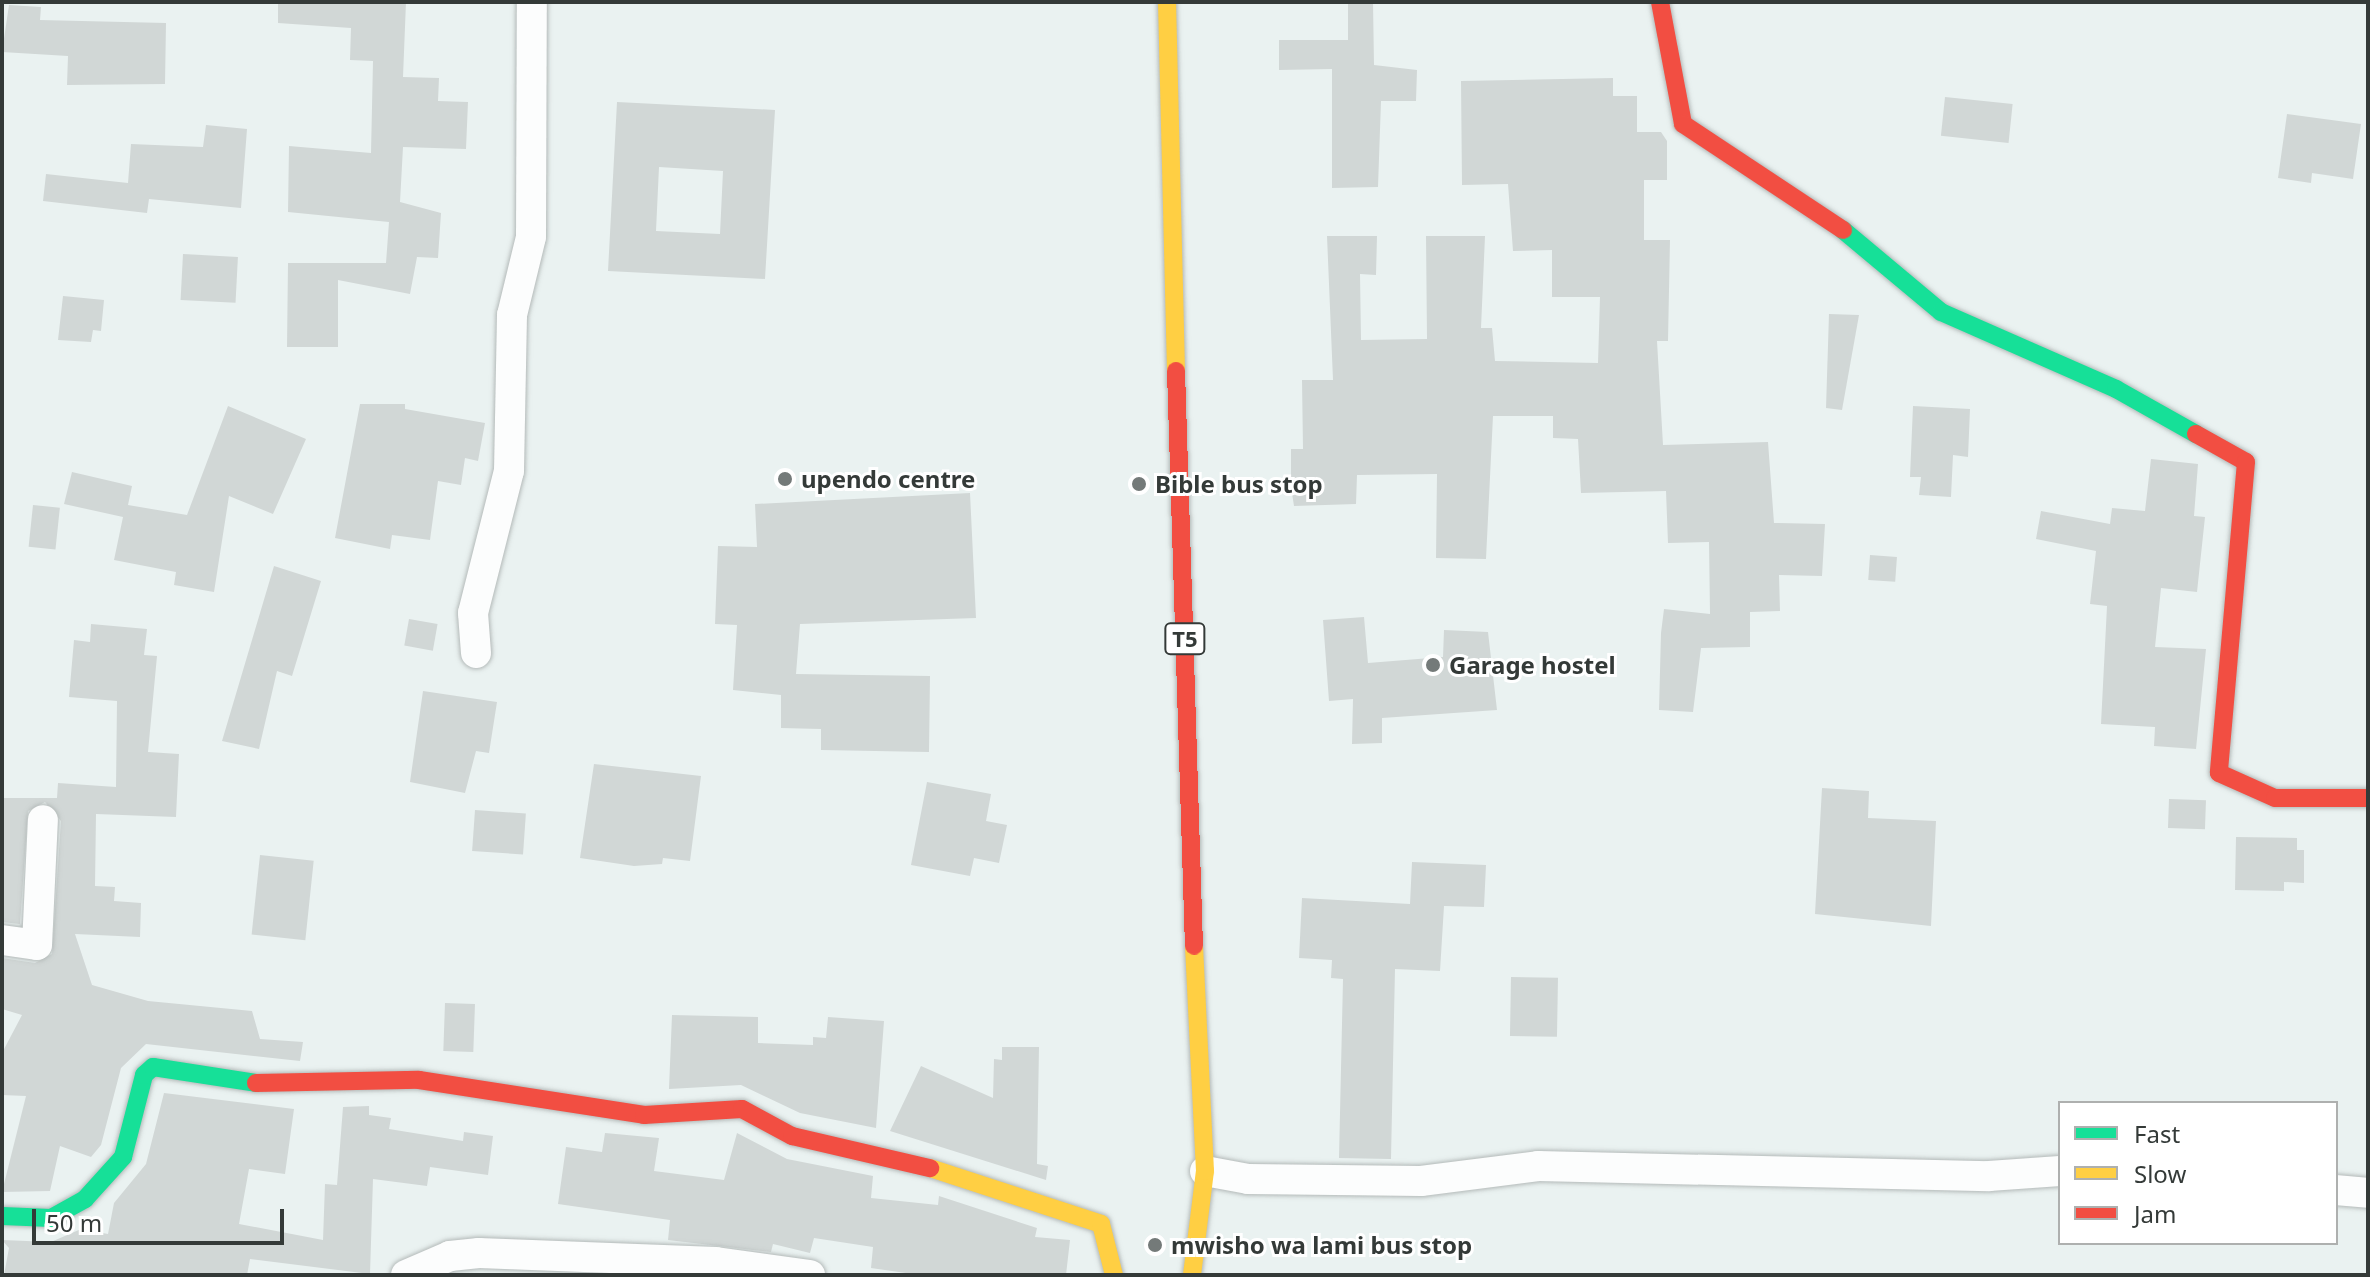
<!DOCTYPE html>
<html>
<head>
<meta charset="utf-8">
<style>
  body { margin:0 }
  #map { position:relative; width:2370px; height:1277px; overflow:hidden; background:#eaf2f1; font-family:"Noto Sans",sans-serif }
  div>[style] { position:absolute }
  .building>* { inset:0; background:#d1d7d6; transform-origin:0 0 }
  .roads { filter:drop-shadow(0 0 2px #b4bab9) drop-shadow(0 0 2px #b4bab9) }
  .street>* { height:30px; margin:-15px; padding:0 15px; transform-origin:15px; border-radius:15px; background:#fcfdfd }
  .fast>* { height:18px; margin:-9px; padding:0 9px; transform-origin:9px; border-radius:9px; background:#16e098 }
  .slow>* { height:18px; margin:-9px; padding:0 9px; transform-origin:9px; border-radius:9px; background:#ffcf43 }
  .jam>* { height:18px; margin:-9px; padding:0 9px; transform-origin:9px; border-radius:9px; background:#f24e42 }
  .dots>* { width:22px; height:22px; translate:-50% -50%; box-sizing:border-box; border:4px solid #fff; border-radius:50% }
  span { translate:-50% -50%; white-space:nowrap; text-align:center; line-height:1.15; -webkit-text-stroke:6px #fff; paint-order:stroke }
  .shield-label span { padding:2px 6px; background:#fff; border:2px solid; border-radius:6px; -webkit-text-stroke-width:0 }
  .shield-label { font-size:22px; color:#343a38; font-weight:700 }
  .poi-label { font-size:24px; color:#343a38; font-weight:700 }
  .left { translate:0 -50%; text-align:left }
  .frame { position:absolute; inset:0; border:4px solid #343a38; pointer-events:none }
  .legend { position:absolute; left:2058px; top:1101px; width:280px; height:144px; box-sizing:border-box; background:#fff; border:2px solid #aeb0af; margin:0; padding:10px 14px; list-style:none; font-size:24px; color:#343a38 }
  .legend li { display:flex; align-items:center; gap:16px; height:40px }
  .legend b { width:40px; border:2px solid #aeb0af }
  .scale { position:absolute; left:32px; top:1209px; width:252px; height:36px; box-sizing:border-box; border:4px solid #343a38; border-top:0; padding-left:10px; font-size:24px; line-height:28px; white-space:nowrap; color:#343a38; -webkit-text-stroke:6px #fff; paint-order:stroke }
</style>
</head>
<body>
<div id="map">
  <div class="building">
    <i style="clip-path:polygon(278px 2px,406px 2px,403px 77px,439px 78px,438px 101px,468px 102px,466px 149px,403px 147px,400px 202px,441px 213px,438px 258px,417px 257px,410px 294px,338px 280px,338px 347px,287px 347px,288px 263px,386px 263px,389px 222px,288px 212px,289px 146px,371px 153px,373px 61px,350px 60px,351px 28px,278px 23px)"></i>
    <i style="clip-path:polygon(1348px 2px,1373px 2px,1374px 65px,1417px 70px,1416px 101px,1381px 101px,1378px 187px,1332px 188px,1332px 69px,1279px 70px,1279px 40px,1348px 40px)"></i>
    <i style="clip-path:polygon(9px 5px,41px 7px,40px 20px,166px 23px,165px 84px,67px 85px,68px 56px,2px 52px)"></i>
    <i style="clip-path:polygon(1613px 78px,1613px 96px,1637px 96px,1637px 132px,1661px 132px,1667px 141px,1667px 180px,1644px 180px,1644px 240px,1670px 240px,1668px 341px,1657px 341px,1663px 445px,1768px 442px,1774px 523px,1825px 524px,1822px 576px,1779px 575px,1780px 611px,1750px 612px,1750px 647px,1701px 648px,1693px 712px,1659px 710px,1661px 633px,1664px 609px,1710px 614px,1709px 542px,1668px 543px,1666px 491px,1581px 493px,1578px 439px,1553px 438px,1553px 416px,1493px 416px,1486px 559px,1436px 558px,1437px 474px,1357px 475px,1356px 504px,1294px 506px,1291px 487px,1291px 449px,1303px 449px,1302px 380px,1333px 380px,1327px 236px,1377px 236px,1376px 275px,1360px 274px,1361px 340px,1427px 339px,1426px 236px,1485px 236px,1481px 328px,1492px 328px,1495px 361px,1598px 363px,1600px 297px,1552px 297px,1552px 250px,1513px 251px,1508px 184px,1462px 185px,1461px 81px)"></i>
    <i style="left:1945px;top:97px;width:68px;height:39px;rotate:6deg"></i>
    <i style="clip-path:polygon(evenodd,617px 102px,775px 110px,765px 279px,608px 271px,617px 102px,659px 167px,723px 171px,720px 234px,656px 231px,659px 167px)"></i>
    <i style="clip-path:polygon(2287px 114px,2361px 124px,2353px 179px,2312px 173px,2311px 183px,2278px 178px)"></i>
    <i style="clip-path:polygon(206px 125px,247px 129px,241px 208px,149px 199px,147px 213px,43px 201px,46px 174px,128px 183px,131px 144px,203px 147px)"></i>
    <i style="left:183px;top:254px;width:55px;height:46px;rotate:3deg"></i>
    <i style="clip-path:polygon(63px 296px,104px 300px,101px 331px,93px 330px,91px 342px,58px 340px)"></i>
    <i style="clip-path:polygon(1829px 314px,1859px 315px,1842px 410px,1826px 408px)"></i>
    <i style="clip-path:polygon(360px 404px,405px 404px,405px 409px,485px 423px,478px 461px,465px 458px,461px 485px,438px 481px,430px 540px,392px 535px,390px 549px,335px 538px)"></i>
    <i style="clip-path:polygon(228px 406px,306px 439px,273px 514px,229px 496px,214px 592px,174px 585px,176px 572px,114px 560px,123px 517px,64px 504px,72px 472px,132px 486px,128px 505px,187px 515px)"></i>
    <i style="clip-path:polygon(1913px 406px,1970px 409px,1968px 457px,1953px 455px,1951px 497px,1919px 495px,1921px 477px,1910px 477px)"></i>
    <i style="clip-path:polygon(2151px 459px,2198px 464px,2194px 516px,2205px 517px,2197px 592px,2161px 588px,2155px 647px,2206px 649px,2196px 749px,2154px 746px,2155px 727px,2101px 724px,2107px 606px,2090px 604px,2096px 551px,2036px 539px,2041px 511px,2110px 524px,2112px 508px,2145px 511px)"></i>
    <i style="clip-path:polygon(970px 493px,976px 618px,800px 624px,796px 674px,930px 676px,929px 752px,821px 750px,821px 729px,781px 728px,781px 695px,733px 690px,737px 625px,715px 624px,718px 546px,757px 547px,755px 504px)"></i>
    <i style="left:33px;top:505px;width:27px;height:42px;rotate:6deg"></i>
    <i style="left:1870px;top:555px;width:27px;height:25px;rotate:4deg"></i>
    <i style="clip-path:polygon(274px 566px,321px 581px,292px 676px,277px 671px,259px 749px,222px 741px)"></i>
    <i style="clip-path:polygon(1364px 617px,1368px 663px,1443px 657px,1444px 630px,1488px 632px,1497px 710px,1382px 718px,1382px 743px,1352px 744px,1353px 699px,1329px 701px,1323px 620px)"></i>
    <i style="left:409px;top:619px;width:29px;height:27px;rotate:10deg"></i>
    <i style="clip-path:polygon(91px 624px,147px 629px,144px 655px,157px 656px,148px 752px,179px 754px,176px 817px,96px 814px,95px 886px,115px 887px,114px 901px,141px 903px,140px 937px,75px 934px,92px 985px,148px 1001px,252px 1011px,260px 1039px,303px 1042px,300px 1061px,146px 1044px,121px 1068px,101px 1145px,91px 1157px,60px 1146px,50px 1191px,2px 1192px,26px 1096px,2px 1095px,2px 1053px,22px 1015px,2px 1009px,2px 958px,35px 963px,52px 954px,61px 821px,45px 802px,28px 811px,20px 924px,2px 922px,2px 798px,57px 798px,58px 783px,116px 787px,117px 701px,69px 697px,74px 640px,90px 642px)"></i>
    <i style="clip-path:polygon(423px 691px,497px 702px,489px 753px,476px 751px,465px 793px,410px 782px)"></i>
    <i style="clip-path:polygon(594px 764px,701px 776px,690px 861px,663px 858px,662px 864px,634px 866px,580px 858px)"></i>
    <i style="clip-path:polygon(927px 782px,991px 794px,986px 821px,1007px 825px,999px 863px,974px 858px,970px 876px,911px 865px)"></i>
    <i style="clip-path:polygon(1822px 788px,1869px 791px,1868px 818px,1936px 821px,1931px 926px,1815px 914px)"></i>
    <i style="left:2169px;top:799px;width:37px;height:29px;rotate:2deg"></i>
    <i style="left:475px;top:810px;width:51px;height:41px;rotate:4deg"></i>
    <i style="clip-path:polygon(2236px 837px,2297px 838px,2297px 850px,2304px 850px,2304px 883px,2284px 882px,2284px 891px,2235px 890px)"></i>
    <i style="left:260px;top:855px;width:54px;height:80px;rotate:6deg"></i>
    <i style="clip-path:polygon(1412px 862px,1486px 865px,1484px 907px,1444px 906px,1440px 971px,1395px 969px,1391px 1159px,1339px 1158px,1343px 979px,1331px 978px,1332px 960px,1299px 958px,1302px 898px,1410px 904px)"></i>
    <i style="left:1511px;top:977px;width:47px;height:59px;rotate:1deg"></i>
    <i style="left:445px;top:1003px;width:30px;height:48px;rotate:2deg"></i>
    <i style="clip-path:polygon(672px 1015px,758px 1017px,758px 1043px,813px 1045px,813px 1037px,826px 1038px,828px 1017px,884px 1021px,876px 1128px,800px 1113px,741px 1085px,669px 1089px)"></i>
    <i style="clip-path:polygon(1002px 1047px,1039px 1047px,1037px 1164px,1048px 1166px,1046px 1180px,890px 1131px,921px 1066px,993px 1098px,994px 1059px,1002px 1060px)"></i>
    <i style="clip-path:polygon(164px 1093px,294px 1109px,285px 1174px,249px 1169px,239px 1224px,323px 1240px,325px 1184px,337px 1185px,343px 1107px,369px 1106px,369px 1115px,391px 1118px,389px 1129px,463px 1141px,464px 1132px,493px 1136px,488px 1175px,430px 1167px,427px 1186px,373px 1179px,370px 1274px,250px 1259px,247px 1275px,4px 1275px,9px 1248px,2px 1240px,51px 1242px,81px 1229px,108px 1234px,114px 1203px,146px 1164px)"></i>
    <i style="clip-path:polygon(605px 1133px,659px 1138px,654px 1171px,724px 1180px,737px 1133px,787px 1159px,873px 1176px,871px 1198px,938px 1205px,939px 1196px,1037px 1228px,1035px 1237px,1070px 1240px,1066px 1275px,920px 1275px,871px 1268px,873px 1247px,814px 1238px,810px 1253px,773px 1244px,771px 1252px,668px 1240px,670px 1220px,558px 1204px,566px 1147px,602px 1152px)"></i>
  </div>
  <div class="roads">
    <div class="street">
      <i style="left:476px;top:653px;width:40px;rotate:-94.3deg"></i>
      <i style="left:473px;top:613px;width:146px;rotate:-75.8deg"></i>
      <i style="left:509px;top:471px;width:156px;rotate:-88.9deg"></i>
      <i style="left:512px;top:315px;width:80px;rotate:-76.3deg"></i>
      <i style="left:531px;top:237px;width:235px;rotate:-89.8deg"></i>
      <i style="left:2px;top:940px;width:35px;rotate:8deg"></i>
      <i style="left:37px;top:945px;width:125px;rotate:-87.3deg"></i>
      <i style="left:1205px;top:1171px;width:44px;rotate:10.5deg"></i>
      <i style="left:1248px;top:1179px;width:173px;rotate:0.7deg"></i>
      <i style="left:1421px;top:1181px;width:118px;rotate:-7.3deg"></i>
      <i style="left:1538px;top:1166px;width:451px;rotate:1.3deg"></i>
      <i style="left:1989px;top:1176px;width:71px;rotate:-4deg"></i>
      <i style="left:2336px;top:1190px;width:32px;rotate:5deg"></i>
      <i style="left:406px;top:1275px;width:48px;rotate:-23.4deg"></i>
      <i style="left:450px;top:1256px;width:29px;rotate:-6deg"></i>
      <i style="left:479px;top:1253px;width:237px;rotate:2.2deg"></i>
      <i style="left:716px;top:1262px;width:95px;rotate:7.9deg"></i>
    </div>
    <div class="fast">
      <i style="left:1843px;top:230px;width:128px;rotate:39.9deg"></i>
      <i style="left:1941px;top:312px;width:191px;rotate:23.7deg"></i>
      <i style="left:2116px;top:389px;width:92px;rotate:29.4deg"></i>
      <i style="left:2px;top:1216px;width:49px;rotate:2.3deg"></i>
      <i style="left:51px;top:1218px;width:39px;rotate:-29deg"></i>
      <i style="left:85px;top:1199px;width:57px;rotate:-47.9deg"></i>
      <i style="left:123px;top:1157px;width:85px;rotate:-75.6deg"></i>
      <i style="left:144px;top:1075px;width:12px;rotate:-42deg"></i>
      <i style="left:153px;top:1067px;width:104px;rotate:8.8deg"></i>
    </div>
    <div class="slow">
      <i style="left:1167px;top:2px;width:369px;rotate:88.6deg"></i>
      <i style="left:930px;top:1168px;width:180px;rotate:18.1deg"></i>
      <i style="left:1101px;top:1224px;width:53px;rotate:75.7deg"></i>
      <i style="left:1192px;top:1275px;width:105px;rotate:-82.9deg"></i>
      <i style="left:1205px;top:1171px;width:225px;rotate:-92.8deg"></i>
    </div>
    <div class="jam">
      <i style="left:1660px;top:2px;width:124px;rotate:79.3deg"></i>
      <i style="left:1683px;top:124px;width:192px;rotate:33.5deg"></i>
      <i style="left:1176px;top:371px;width:575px;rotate:88.21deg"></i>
      <i style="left:2196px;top:434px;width:57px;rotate:29.2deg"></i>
      <i style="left:2246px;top:462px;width:312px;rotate:95deg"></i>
      <i style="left:2219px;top:773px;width:61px;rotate:24.1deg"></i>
      <i style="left:2275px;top:798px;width:93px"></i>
      <i style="left:256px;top:1083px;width:163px;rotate:-1.1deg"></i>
      <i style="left:419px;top:1080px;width:228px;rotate:8.8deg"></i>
      <i style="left:644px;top:1115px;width:98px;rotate:-3.5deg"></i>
      <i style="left:742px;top:1109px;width:57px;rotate:28.4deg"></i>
      <i style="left:792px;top:1136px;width:142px;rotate:13.1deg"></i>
    </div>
  </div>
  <div class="dots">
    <i style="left:785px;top:479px;background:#747a79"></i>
    <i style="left:1139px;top:484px;background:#747a79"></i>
    <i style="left:1433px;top:665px;background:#747a79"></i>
    <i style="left:1155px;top:1245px;background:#747a79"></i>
  </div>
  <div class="shield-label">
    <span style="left:1185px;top:639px">T5</span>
  </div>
  <div class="poi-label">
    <span class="left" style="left:801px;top:479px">upendo centre</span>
    <span class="left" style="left:1155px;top:484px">Bible bus stop</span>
    <span class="left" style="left:1449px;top:665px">Garage hostel</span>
    <span class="left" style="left:1171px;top:1245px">mwisho wa lami bus stop</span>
  </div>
  <div class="frame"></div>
  <ul class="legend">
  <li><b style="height:10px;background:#16e098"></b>Fast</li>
  <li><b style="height:10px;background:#ffcf43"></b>Slow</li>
  <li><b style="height:10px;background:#f24e42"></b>Jam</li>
  </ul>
  <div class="scale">50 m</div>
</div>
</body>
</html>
